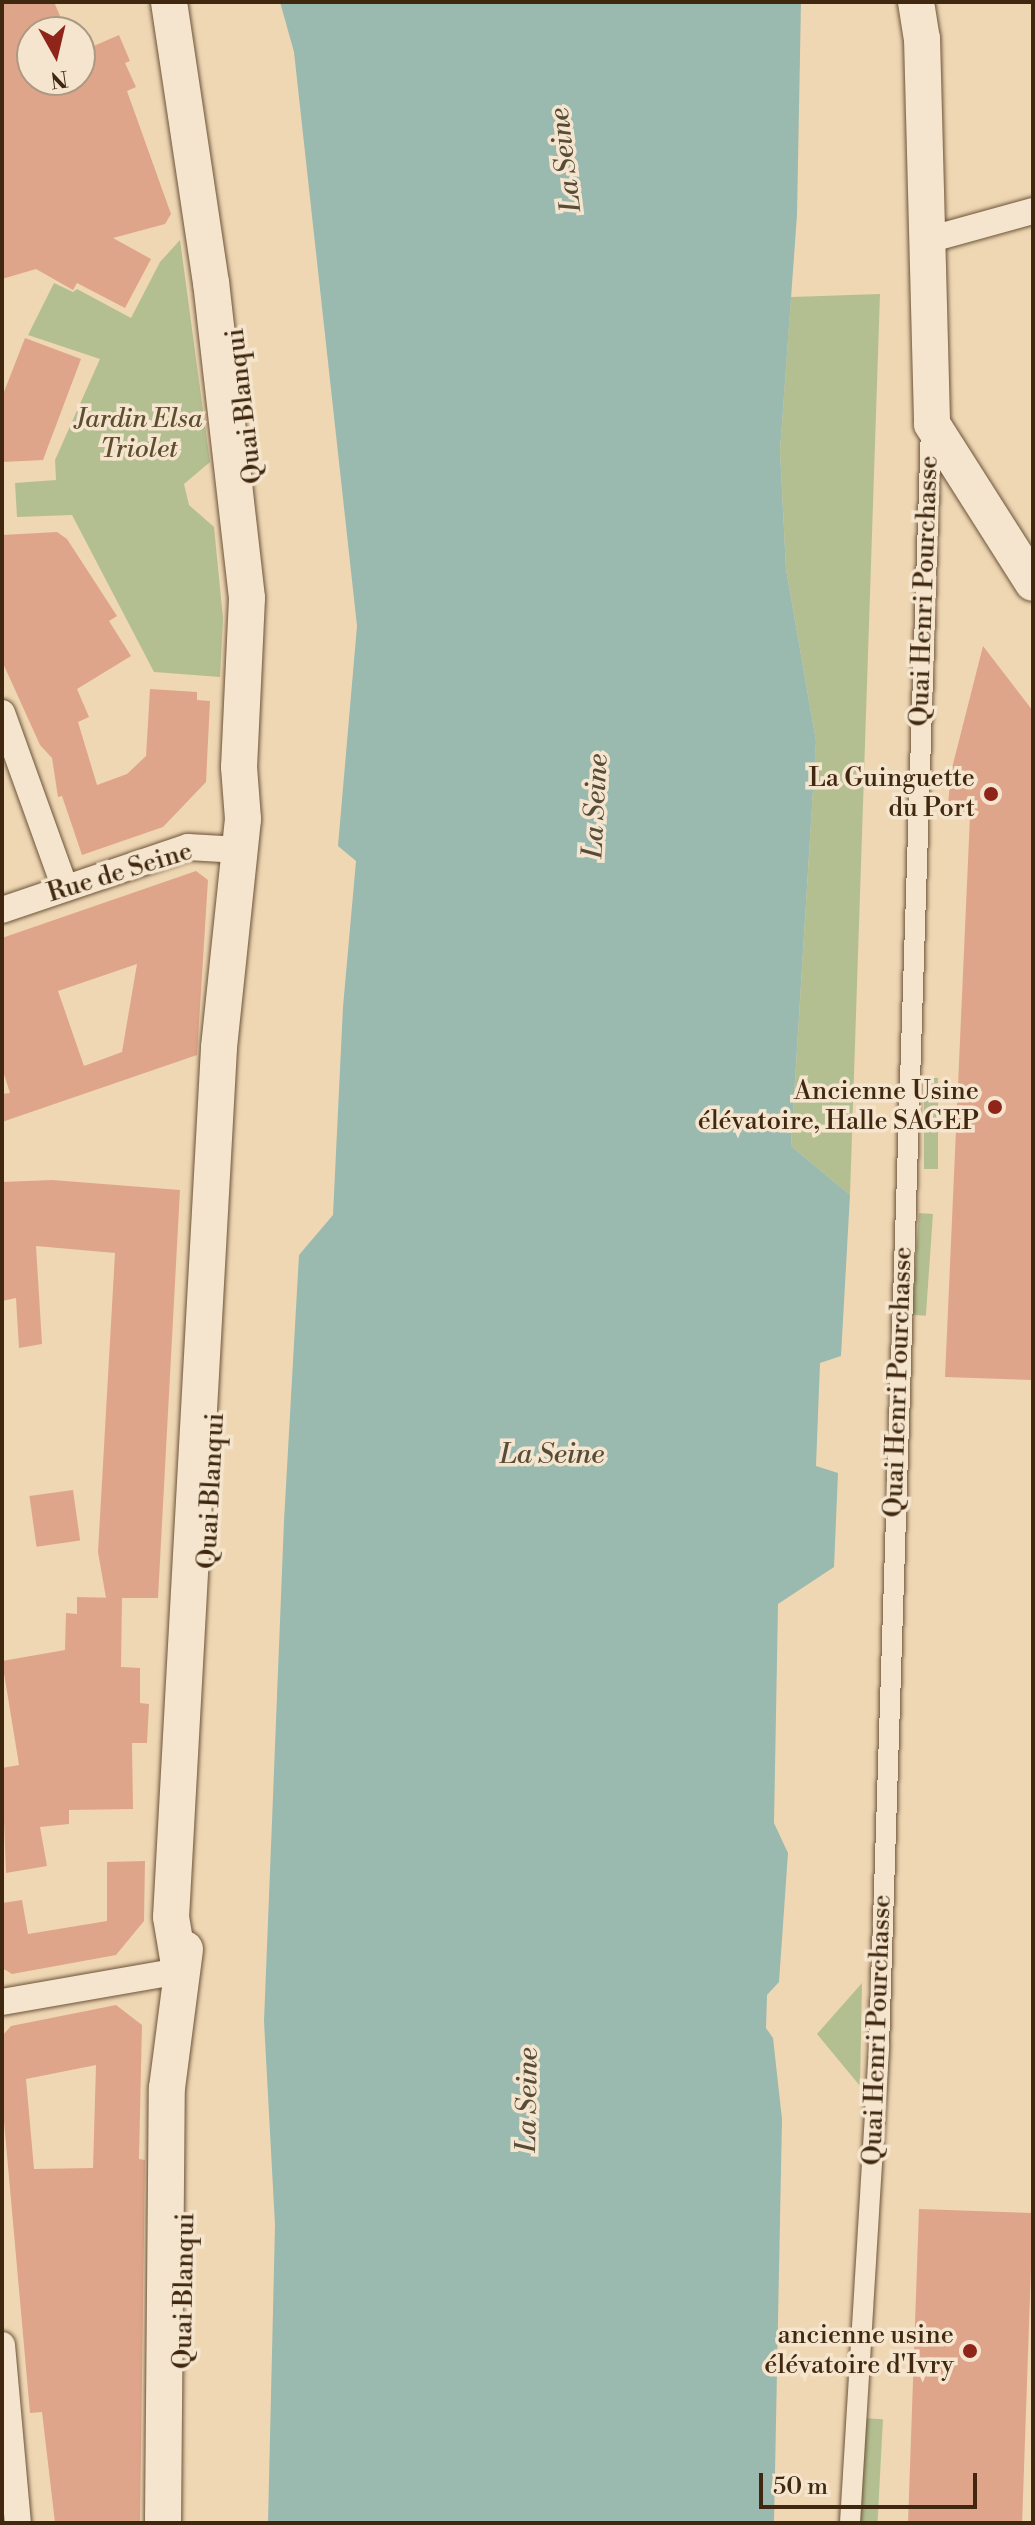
<!DOCTYPE html>
<html>
<head>
<meta charset="utf-8">
<style>
  body { margin:0 }
  #map { position:relative; width:1035px; height:2525px; overflow:hidden; background:#efd7b4; font-family:"Libre Bodoni",serif }
  div>[style] { position:absolute }
  .green>* { inset:0; background:#b4bf91; transform-origin:0 0 }
  .water>* { inset:0; background:#9ab9af }
  .building>* { inset:0; background:#dfa58a; transform-origin:0 0 }
  .roads { filter:drop-shadow(0 0 2px #6c5439) drop-shadow(0 0 2px #6c5439) }
  .pedestrian>* { height:20px; margin:-10px; padding:0 10px; transform-origin:10px; border-radius:10px; background:#f5e5ce }
  .minor>* { height:26px; margin:-13px; padding:0 13px; transform-origin:13px; border-radius:13px; background:#f5e5ce }
  .secondary>* { height:36px; margin:-18px; padding:0 18px; transform-origin:18px; border-radius:18px; background:#f5e5ce }
  .dots>* { width:22px; height:22px; translate:-50% -50%; box-sizing:border-box; border:4px solid #f5e5ce; border-radius:50% }
  span { translate:-50% -50%; white-space:nowrap; text-align:center; line-height:1.15; -webkit-text-stroke:7px #f5e5ce; paint-order:stroke }
  .street-label { font-size:26px; color:#402810 }
  .park-label { font-size:26px; color:#5d4e30; font-style:italic }
  .poi-label { font-size:26px; color:#402810 }
  .right { translate:-100% -50%; text-align:right }
  .water-label { font-size:28px; color:#564c38; font-style:italic }
  .frame { position:absolute; inset:0; border:4px solid #402810; pointer-events:none }
  .north { position:absolute; left:16px; top:16px; width:80px; height:80px; box-sizing:border-box; background:#f5e5ce; border:2px solid #ad9982; border-radius:50%; rotate:172deg; font-size:22px; font-weight:700; line-height:32px; text-align:center; color:#402810 }
  .north::after { content:''; display:block; margin:auto; width:28px; height:36px; background:#8f2418; clip-path:polygon(50% 0,100% 100%,50% 72%,0 100%) }
  .scale { position:absolute; left:759px; top:2473px; width:218px; height:36px; box-sizing:border-box; border:4px solid #402810; border-top:0; padding-left:10px; font-size:24px; line-height:28px; white-space:nowrap; color:#402810; -webkit-text-stroke:6px #f5e5ce; paint-order:stroke }
</style>
</head>
<body>
<div id="map">
  <div class="green">
    <i style="clip-path:polygon(180px 240px,210px 462px,184px 484px,189px 505px,214px 527px,223px 618px,220px 677px,154px 672px,72px 515px,17px 517px,15px 483px,56px 480px,55px 460px,100px 359px,28px 335px,54px 283px,73px 292px,77px 289px,131px 318px,160px 262px)"></i>
    <i style="clip-path:polygon(880px 294px,850px 1195px,791px 1146px,816px 741px,786px 569px,780px 451px,791px 297px)"></i>
    <i style="left:924px;top:1078px;width:14px;height:91px"></i>
    <i style="left:919px;top:1213px;width:14px;height:102px;rotate:4deg"></i>
    <i style="clip-path:polygon(862px 1983px,860px 2086px,817px 2034px)"></i>
    <i style="left:861px;top:2418px;width:22px;height:105px;rotate:3deg"></i>
  </div>
  <div class="water">
    <i style="clip-path:polygon(280px 2px,801px 2px,797px 215px,780px 451px,786px 569px,816px 741px,791px 1146px,850px 1195px,841px 1356px,820px 1363px,816px 1466px,838px 1473px,834px 1567px,778px 1604px,774px 1823px,788px 1853px,779px 1982px,767px 1995px,766px 2028px,773px 2038px,782px 2119px,774px 2523px,268px 2523px,275px 2225px,264px 2021px,284px 1521px,299px 1255px,333px 1215px,343px 1007px,356px 861px,338px 846px,357px 626px,294px 52px)"></i>
  </div>
  <div class="building">
    <i style="clip-path:polygon(2px 2px,54px 2px,67px 32px,32px 32px,32px 80px,80px 80px,80px 52px,119px 35px,130px 61px,125px 63px,136px 87px,127px 91px,171px 214px,165px 224px,113px 238px,151px 259px,125px 308px,77px 283px,73px 290px,36px 269px,2px 279px)"></i>
    <i style="clip-path:polygon(25px 338px,81px 359px,43px 460px,2px 462px,2px 397px)"></i>
    <i style="clip-path:polygon(57px 532px,67px 539px,117px 616px,109px 621px,131px 656px,77px 689px,89px 717px,78px 722px,97px 785px,127px 774px,146px 756px,150px 689px,197px 692px,197px 700px,210px 701px,206px 782px,163px 827px,82px 855px,62px 796px,58px 797px,52px 758px,40px 745px,2px 661px,2px 535px)"></i>
    <i style="clip-path:polygon(983px 646px,1033px 711px,1033px 1380px,945px 1377px,970px 816px,947px 815px,951px 772px)"></i>
    <i style="clip-path:polygon(evenodd,196px 871px,208px 880px,197px 1055px,2px 1122px,2px 1094px,10px 1093px,2px 1068px,2px 938px,196px 871px,137px 964px,122px 1052px,84px 1066px,58px 991px,137px 964px)"></i>
    <i style="clip-path:polygon(52px 1180px,180px 1190px,158px 1598px,106px 1598px,98px 1552px,115px 1253px,36px 1246px,42px 1344px,19px 1348px,16px 1298px,2px 1301px,2px 1182px)"></i>
    <i style="left:73px;top:1490px;width:51px;height:44px;rotate:82deg"></i>
    <i style="clip-path:polygon(77px 1597px,122px 1598px,121px 1667px,140px 1668px,140px 1703px,149px 1704px,147px 1743px,132px 1743px,133px 1809px,69px 1810px,69px 1824px,40px 1827px,47px 1866px,6px 1873px,2px 1768px,19px 1765px,2px 1661px,65px 1650px,66px 1613px,77px 1614px)"></i>
    <i style="clip-path:polygon(145px 1861px,144px 1921px,116px 1955px,12px 1974px,2px 1968px,2px 1903px,22px 1900px,28px 1934px,107px 1921px,107px 1862px)"></i>
    <i style="clip-path:polygon(evenodd,116px 2005px,142px 2025px,139px 2159px,145px 2160px,140px 2523px,55px 2523px,42px 2412px,30px 2413px,2px 2099px,2px 2036px,11px 2026px,116px 2005px,96px 2065px,93px 2168px,34px 2169px,26px 2079px,96px 2065px)"></i>
    <i style="left:919px;top:2209px;width:114px;height:314px;rotate:2deg"></i>
  </div>
  <div class="roads">
    <div class="pedestrian">
      <i style="left:850px;top:2523px;width:478px;rotate:-86.5deg"></i>
      <i style="left:879px;top:2046px;width:1618px;rotate:-88.16deg"></i>
    </div>
    <div class="minor">
      <i style="left:924px;top:241px;width:113px;rotate:-15.4deg"></i>
      <i style="left:2px;top:713px;width:186px;rotate:70.2deg"></i>
      <i style="left:2px;top:910px;width:196px;rotate:-18.7deg"></i>
      <i style="left:188px;top:847px;width:52px;rotate:3.3deg"></i>
      <i style="left:2px;top:2002px;width:181px;rotate:-9.9deg"></i>
      <i style="left:2px;top:2345px;width:179px;rotate:84.9deg"></i>
    </div>
    <div class="secondary">
      <i style="left:169px;top:2px;width:283px;rotate:81.5deg"></i>
      <i style="left:211px;top:282px;width:318px;rotate:83.5deg"></i>
      <i style="left:247px;top:598px;width:169px;rotate:92.7deg"></i>
      <i style="left:239px;top:767px;width:52px;rotate:85.6deg"></i>
      <i style="left:243px;top:819px;width:230px;rotate:96deg"></i>
      <i style="left:219px;top:1048px;width:870px;rotate:93.16deg"></i>
      <i style="left:171px;top:1917px;width:55px;rotate:80.5deg"></i>
      <i style="left:916px;top:2px;width:36px;rotate:81deg"></i>
      <i style="left:922px;top:38px;width:386px;rotate:88.5deg"></i>
      <i style="left:932px;top:424px;width:188px;rotate:57.6deg"></i>
      <i style="left:163px;top:2523px;width:435px;rotate:-89.5deg"></i>
      <i style="left:167px;top:2088px;width:140px;rotate:-82.6deg"></i>
    </div>
  </div>
  <div class="dots">
    <i style="left:991px;top:794px;background:#8f2418"></i>
    <i style="left:995px;top:1107px;background:#8f2418"></i>
    <i style="left:970px;top:2351px;background:#8f2418"></i>
  </div>
  <div class="street-label">
    <span style="left:245px;top:406px;rotate:-97deg">Quai Blanqui</span>
    <span style="left:925px;top:591px;rotate:-88deg">Quai Henri Pourchasse</span>
    <span style="left:120px;top:873px;rotate:-17deg">Rue de Seine</span>
    <span style="left:899px;top:1382px;rotate:-88deg">Quai Henri Pourchasse</span>
    <span style="left:212px;top:1491px;rotate:-87deg">Quai Blanqui</span>
    <span style="left:878px;top:2030px;rotate:-88deg">Quai Henri Pourchasse</span>
    <span style="left:185px;top:2291px;rotate:-89deg">Quai Blanqui</span>
  </div>
  <div class="park-label">
    <span style="left:139px;top:435px">Jardin Elsa<br>Triolet</span>
  </div>
  <div class="poi-label">
    <span class="right" style="left:975px;top:794px">La Guinguette<br>du Port</span>
    <span class="right" style="left:979px;top:1107px">Ancienne Usine<br>élévatoire, Halle SAGEP</span>
    <span class="right" style="left:954px;top:2351px">ancienne usine<br>élévatoire d'Ivry</span>
  </div>
  <div class="water-label">
    <span style="left:566px;top:160px;rotate:-97deg">La Seine</span>
    <span style="left:596px;top:806px;rotate:-87deg">La Seine</span>
    <span style="left:552px;top:1455px">La Seine</span>
    <span style="left:528px;top:2100px;rotate:-89deg">La Seine</span>
  </div>
  <div class="frame"></div>
  <div class="north">N</div>
  <div class="scale">50 m</div>
</div>
</body>
</html>
